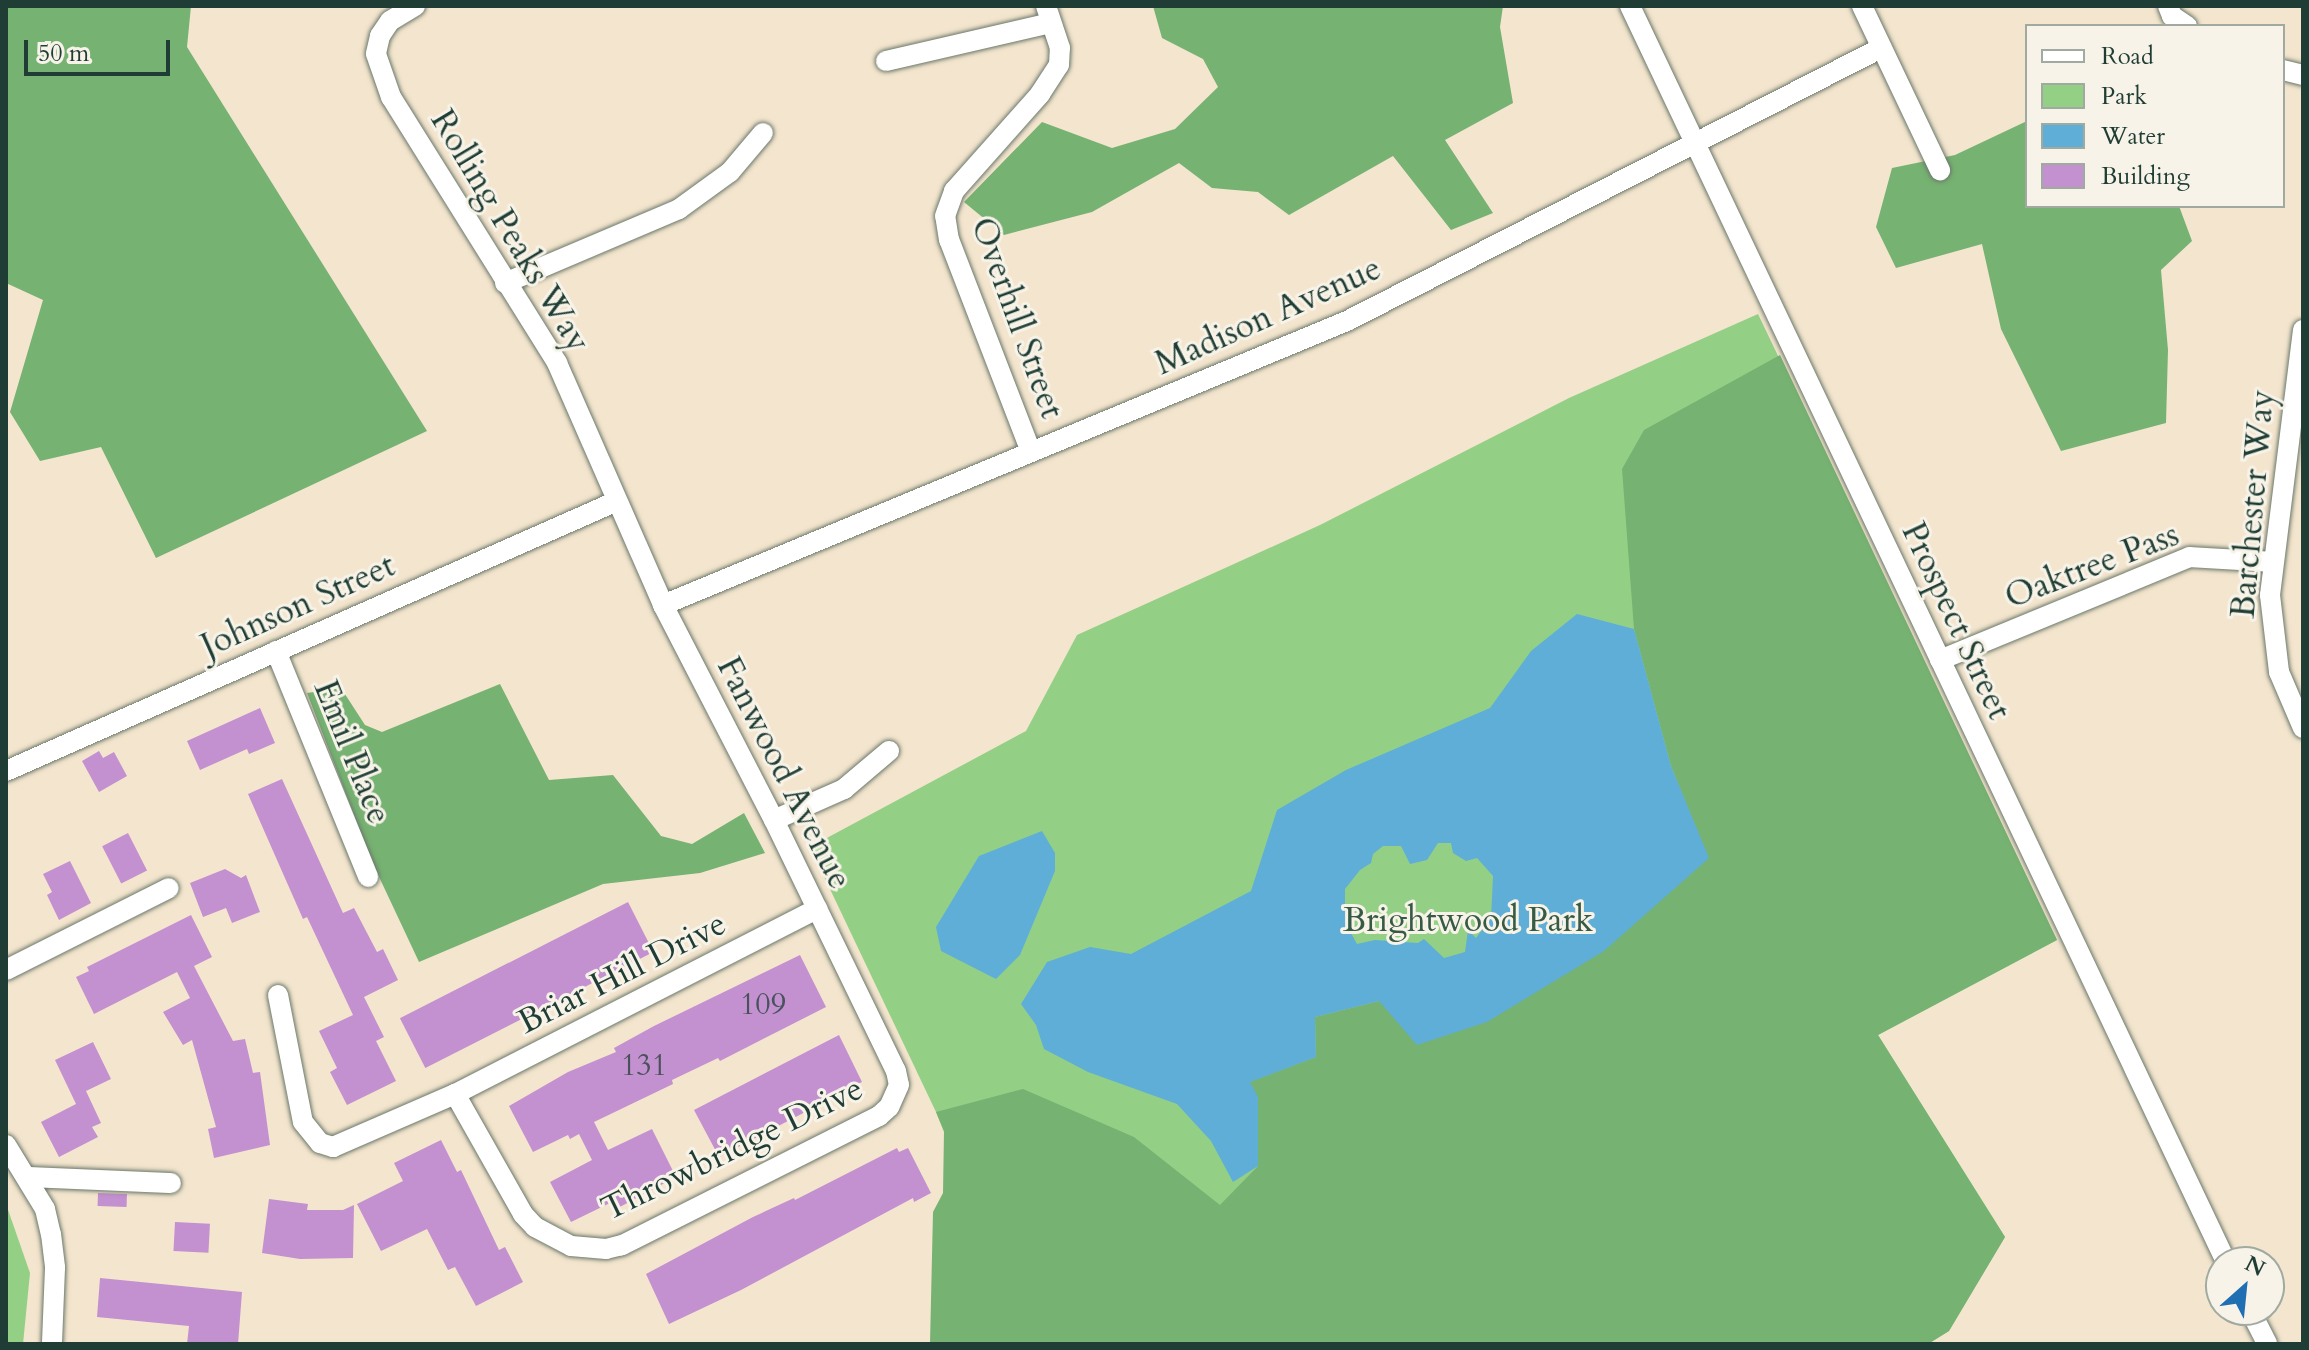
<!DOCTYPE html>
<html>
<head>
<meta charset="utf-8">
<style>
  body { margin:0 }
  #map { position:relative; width:2309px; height:1350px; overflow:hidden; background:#f4e5ce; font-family:Cardo,serif }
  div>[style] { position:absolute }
  .green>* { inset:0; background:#93d085 }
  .forest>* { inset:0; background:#76b272 }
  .water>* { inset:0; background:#5eaed8 }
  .building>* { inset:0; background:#c390d0; transform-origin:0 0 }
  .roads { filter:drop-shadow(0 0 2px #6a786a) drop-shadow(0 0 2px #6a786a) }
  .minor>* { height:20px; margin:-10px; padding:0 10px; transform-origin:10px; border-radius:10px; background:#fff }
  span { translate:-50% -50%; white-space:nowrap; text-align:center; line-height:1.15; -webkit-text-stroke:6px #f7f3e8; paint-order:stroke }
  .number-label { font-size:30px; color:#48525b }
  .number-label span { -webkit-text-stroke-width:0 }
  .street-label { font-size:34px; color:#1f3d34 }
  .park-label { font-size:34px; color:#365a44 }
  .frame { position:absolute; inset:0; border:8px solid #1f3d34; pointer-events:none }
  .legend { position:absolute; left:2025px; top:24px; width:260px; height:184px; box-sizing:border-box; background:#f7f3e8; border:2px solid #a1aaa0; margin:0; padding:10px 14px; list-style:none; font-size:24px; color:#1f3d34 }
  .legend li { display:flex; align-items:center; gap:16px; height:40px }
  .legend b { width:40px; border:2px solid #a1aaa0 }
  .north { position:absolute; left:2205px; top:1246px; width:80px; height:80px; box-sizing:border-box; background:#f7f3e8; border:2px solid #a1aaa0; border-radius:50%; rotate:27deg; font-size:22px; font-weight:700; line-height:32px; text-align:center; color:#1f3d34 }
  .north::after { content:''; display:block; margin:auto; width:28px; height:36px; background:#1f6fb2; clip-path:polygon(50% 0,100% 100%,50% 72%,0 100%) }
  .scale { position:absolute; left:24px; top:40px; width:146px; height:36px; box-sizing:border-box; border:4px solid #1f3d34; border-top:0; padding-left:10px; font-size:24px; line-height:28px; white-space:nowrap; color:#1f3d34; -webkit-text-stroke:6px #f7f3e8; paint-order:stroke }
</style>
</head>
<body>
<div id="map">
  <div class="green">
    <i style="clip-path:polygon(1758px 314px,2057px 940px,1878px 1035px,2005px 1237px,1949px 1331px,1928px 1344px,1028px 1344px,936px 1112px,810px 847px,1026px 731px,1077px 635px,1320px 525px,1569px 398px)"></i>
    <i style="clip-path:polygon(6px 1204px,30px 1273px,23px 1344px,6px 1344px)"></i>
  </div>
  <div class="forest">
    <i style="clip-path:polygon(6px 6px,191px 6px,187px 47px,427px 431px,156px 558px,101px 447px,40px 461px,10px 412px,43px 300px,6px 283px)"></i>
    <i style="clip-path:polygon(1153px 6px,1503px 6px,1500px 27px,1513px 103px,1445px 140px,1493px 213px,1451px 230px,1393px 156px,1289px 215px,1258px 192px,1212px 188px,1179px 163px,1092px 212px,1004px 235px,964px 202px,1042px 122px,1112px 148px,1175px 129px,1218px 87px,1203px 59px,1162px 38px)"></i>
    <i style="clip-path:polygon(2027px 121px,2027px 206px,2179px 206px,2192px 241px,2161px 270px,2168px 350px,2166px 423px,2061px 451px,2001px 329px,1982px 244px,1896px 268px,1876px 227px,1892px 168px,1955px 155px)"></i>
    <i style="clip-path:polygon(1780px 355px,2057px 940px,1878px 1035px,2005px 1237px,1949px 1331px,1928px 1344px,930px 1344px,933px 1212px,943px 1193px,944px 1131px,936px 1112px,1023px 1089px,1134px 1137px,1220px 1205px,1258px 1166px,1249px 1082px,1316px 1057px,1315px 1017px,1379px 1001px,1708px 858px,1671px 766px,1634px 629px,1622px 469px,1644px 430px)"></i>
    <i style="clip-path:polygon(500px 684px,549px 780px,613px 775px,661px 836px,692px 844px,744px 813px,765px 853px,700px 873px,603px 884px,419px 962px,373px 864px,307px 693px,341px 688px,365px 725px,382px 732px)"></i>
  </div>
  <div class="water">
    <i style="clip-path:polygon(evenodd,1577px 614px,1634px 629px,1671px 766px,1709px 858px,1604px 951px,1487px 1022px,1417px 1045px,1379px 1001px,1315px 1017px,1316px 1057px,1250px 1082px,1258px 1097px,1258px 1166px,1233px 1182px,1211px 1141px,1177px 1104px,1088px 1072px,1044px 1049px,1036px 1025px,1021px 1004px,1047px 962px,1090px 947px,1131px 954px,1251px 891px,1277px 810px,1346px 770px,1490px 708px,1531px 651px,1577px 614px,1438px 843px,1451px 843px,1453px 853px,1466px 861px,1477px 858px,1493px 876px,1491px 918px,1476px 938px,1468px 930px,1465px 952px,1444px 958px,1424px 939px,1418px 943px,1375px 940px,1357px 944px,1345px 922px,1345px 889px,1360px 870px,1371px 863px,1373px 854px,1383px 846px,1401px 846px,1410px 864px,1427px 860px,1438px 843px)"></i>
    <i style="clip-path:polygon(1042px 831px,1055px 853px,1055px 871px,1020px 955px,996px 979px,941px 951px,936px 927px,979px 856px)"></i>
  </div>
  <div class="building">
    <i style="clip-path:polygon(260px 708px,275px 743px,249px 754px,247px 749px,200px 770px,187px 741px)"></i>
    <i style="clip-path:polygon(99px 751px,103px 758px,114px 752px,127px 776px,99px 792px,82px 761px)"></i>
    <i style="clip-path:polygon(282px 779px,343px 913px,354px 908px,377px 952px,383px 949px,398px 980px,364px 997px,384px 1037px,376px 1041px,396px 1081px,347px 1105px,330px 1072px,337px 1068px,319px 1031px,353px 1015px,307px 917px,303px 919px,248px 794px)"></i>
    <i style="left:128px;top:833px;width:42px;height:29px;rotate:63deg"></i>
    <i style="clip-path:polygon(70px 861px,91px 903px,59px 920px,47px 895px,52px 892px,43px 874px)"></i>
    <i style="clip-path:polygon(225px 869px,241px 878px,246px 875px,260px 912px,232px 923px,226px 908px,203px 917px,190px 883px)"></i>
    <i style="left:628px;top:902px;width:56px;height:256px;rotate:63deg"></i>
    <i style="clip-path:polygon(191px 915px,212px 957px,194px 966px,233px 1041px,245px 1039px,253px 1073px,260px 1072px,270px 1145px,214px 1158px,208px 1129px,216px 1127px,192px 1040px,183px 1045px,163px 1012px,190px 998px,177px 972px,94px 1014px,76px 977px,89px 971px,87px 967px)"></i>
    <i style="clip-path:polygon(800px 955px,826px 1007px,720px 1061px,718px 1058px,672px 1080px,673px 1084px,594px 1122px,608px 1150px,652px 1129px,676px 1177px,616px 1209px,612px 1202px,571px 1222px,550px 1182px,592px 1160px,579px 1134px,570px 1139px,568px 1135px,533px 1152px,509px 1106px,568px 1072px,616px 1052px,614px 1048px,654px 1026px)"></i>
    <i style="clip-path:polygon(839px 1035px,862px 1082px,855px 1085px,857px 1089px,838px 1099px,836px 1096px,719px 1157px,694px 1110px)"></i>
    <i style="clip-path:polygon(93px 1042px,111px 1079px,86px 1091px,101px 1123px,92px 1127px,98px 1137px,59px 1157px,41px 1122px,76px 1104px,55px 1060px)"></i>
    <i style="clip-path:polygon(441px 1140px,457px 1172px,461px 1170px,499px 1250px,505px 1247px,523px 1282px,476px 1306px,455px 1267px,448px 1270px,427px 1229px,381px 1251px,357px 1204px,403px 1181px,394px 1163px)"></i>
    <i style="clip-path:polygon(897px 1148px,899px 1152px,908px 1148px,931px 1193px,914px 1202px,913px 1198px,741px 1290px,669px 1324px,646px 1274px,753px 1217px,794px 1198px,795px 1200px)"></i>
    <i style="left:98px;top:1193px;width:29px;height:13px;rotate:2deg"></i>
    <i style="clip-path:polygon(269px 1199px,308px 1204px,307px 1210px,343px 1210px,354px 1205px,353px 1258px,300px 1259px,262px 1253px)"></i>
    <i style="left:175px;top:1222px;width:35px;height:29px;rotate:3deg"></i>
    <i style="clip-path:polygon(100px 1278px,242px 1292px,238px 1344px,187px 1344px,189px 1326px,97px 1317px)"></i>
  </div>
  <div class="roads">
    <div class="minor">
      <i style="left:415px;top:6px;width:29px;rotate:149deg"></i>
      <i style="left:390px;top:21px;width:18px;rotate:124deg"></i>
      <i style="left:380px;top:36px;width:18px;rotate:103deg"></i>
      <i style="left:376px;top:54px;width:46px;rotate:70.8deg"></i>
      <i style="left:391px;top:97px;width:314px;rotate:58deg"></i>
      <i style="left:557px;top:363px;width:264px;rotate:66.3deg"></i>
      <i style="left:663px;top:605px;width:242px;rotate:62.7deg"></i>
      <i style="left:774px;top:820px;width:279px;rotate:64.1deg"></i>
      <i style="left:896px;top:1071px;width:14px;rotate:78deg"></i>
      <i style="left:899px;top:1085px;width:24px;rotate:114deg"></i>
      <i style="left:889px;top:1107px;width:13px;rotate:138deg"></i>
      <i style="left:879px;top:1116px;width:288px;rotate:153.3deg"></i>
      <i style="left:622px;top:1245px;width:16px;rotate:166deg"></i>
      <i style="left:606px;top:1249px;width:35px;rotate:-175deg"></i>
      <i style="left:571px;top:1246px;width:41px;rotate:-152.2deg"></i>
      <i style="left:535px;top:1227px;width:18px;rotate:-133deg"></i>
      <i style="left:523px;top:1214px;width:138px;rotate:-119.5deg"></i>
      <i style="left:1630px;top:6px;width:1390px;rotate:64.61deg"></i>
      <i style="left:1862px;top:6px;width:182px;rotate:64.6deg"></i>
      <i style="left:2168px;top:6px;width:11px;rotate:68deg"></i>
      <i style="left:2172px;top:16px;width:18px;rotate:34deg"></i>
      <i style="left:886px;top:61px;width:169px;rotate:-13deg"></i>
      <i style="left:2283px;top:70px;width:21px;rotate:14deg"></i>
      <i style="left:505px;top:283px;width:189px;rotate:-23deg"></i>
      <i style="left:679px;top:209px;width:63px;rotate:-36deg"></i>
      <i style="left:730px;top:172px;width:51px;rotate:-49.8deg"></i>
      <i style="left:2303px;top:330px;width:267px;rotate:97.1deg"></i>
      <i style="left:2270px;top:595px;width:78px;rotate:83.3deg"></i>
      <i style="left:2279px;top:672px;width:61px;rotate:66.8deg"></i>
      <i style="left:1031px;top:452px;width:227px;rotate:-111.1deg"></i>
      <i style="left:949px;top:240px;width:24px;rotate:-99deg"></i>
      <i style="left:945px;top:216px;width:27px;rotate:-70deg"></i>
      <i style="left:954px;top:191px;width:130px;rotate:-48.4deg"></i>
      <i style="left:1040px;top:94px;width:35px;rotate:-57deg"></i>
      <i style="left:1059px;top:65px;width:17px;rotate:-87deg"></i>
      <i style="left:1060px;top:48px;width:44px;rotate:-108.4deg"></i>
      <i style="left:663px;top:605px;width:741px;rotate:-22.55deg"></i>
      <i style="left:1347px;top:321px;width:600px;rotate:-27.08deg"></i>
      <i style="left:276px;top:651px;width:244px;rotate:67.8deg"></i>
      <i style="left:1940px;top:660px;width:270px;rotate:-22.4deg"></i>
      <i style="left:2190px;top:557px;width:83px;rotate:3.4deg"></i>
      <i style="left:6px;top:771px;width:668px;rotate:-23.84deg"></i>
      <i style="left:774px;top:820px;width:77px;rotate:-23.9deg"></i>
      <i style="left:844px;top:789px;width:59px;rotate:-40.2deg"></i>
      <i style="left:6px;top:970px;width:182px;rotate:-26.7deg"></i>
      <i style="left:278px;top:995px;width:129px;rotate:78.9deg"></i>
      <i style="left:303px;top:1122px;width:27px;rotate:51deg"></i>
      <i style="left:320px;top:1143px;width:14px;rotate:17deg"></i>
      <i style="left:333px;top:1147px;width:133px;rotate:-23.5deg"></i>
      <i style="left:455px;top:1094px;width:407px;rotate:-27.1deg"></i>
      <i style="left:6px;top:1145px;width:75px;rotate:58.6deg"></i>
      <i style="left:45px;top:1209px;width:26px;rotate:77deg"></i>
      <i style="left:51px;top:1234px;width:34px;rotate:83deg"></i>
      <i style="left:55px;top:1268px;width:76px;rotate:92.3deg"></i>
      <i style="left:27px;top:1177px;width:144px;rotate:2.4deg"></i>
      <i style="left:2250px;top:1310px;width:38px;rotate:63deg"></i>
    </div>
  </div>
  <div class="number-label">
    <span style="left:763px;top:1005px">109</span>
    <span style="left:644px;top:1066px">131</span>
  </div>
  <div class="street-label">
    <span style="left:510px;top:231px;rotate:59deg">Rolling Peaks Way</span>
    <span style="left:1268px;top:316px;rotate:-24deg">Madison Avenue</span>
    <span style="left:1017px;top:318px;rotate:70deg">Overhill Street</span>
    <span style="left:2253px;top:504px;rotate:-85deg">Barchester Way</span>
    <span style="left:2092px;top:566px;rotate:-21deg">Oaktree Pass</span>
    <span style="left:298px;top:606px;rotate:-24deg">Johnson Street</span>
    <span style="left:1956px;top:621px;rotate:65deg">Prospect Street</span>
    <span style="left:352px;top:752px;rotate:68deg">Emil Place</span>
    <span style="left:784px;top:773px;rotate:63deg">Fanwood Avenue</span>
    <span style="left:622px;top:973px;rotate:-27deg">Briar Hill Drive</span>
    <span style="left:732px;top:1149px;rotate:-26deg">Throwbridge Drive</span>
  </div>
  <div class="park-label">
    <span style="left:1468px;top:921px">Brightwood Park</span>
  </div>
  <div class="frame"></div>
  <ul class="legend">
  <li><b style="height:10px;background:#fff"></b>Road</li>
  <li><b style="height:22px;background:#93d085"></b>Park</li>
  <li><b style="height:22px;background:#5eaed8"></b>Water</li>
  <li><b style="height:22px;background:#c390d0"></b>Building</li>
  </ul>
  <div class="north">N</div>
  <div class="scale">50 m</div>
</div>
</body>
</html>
